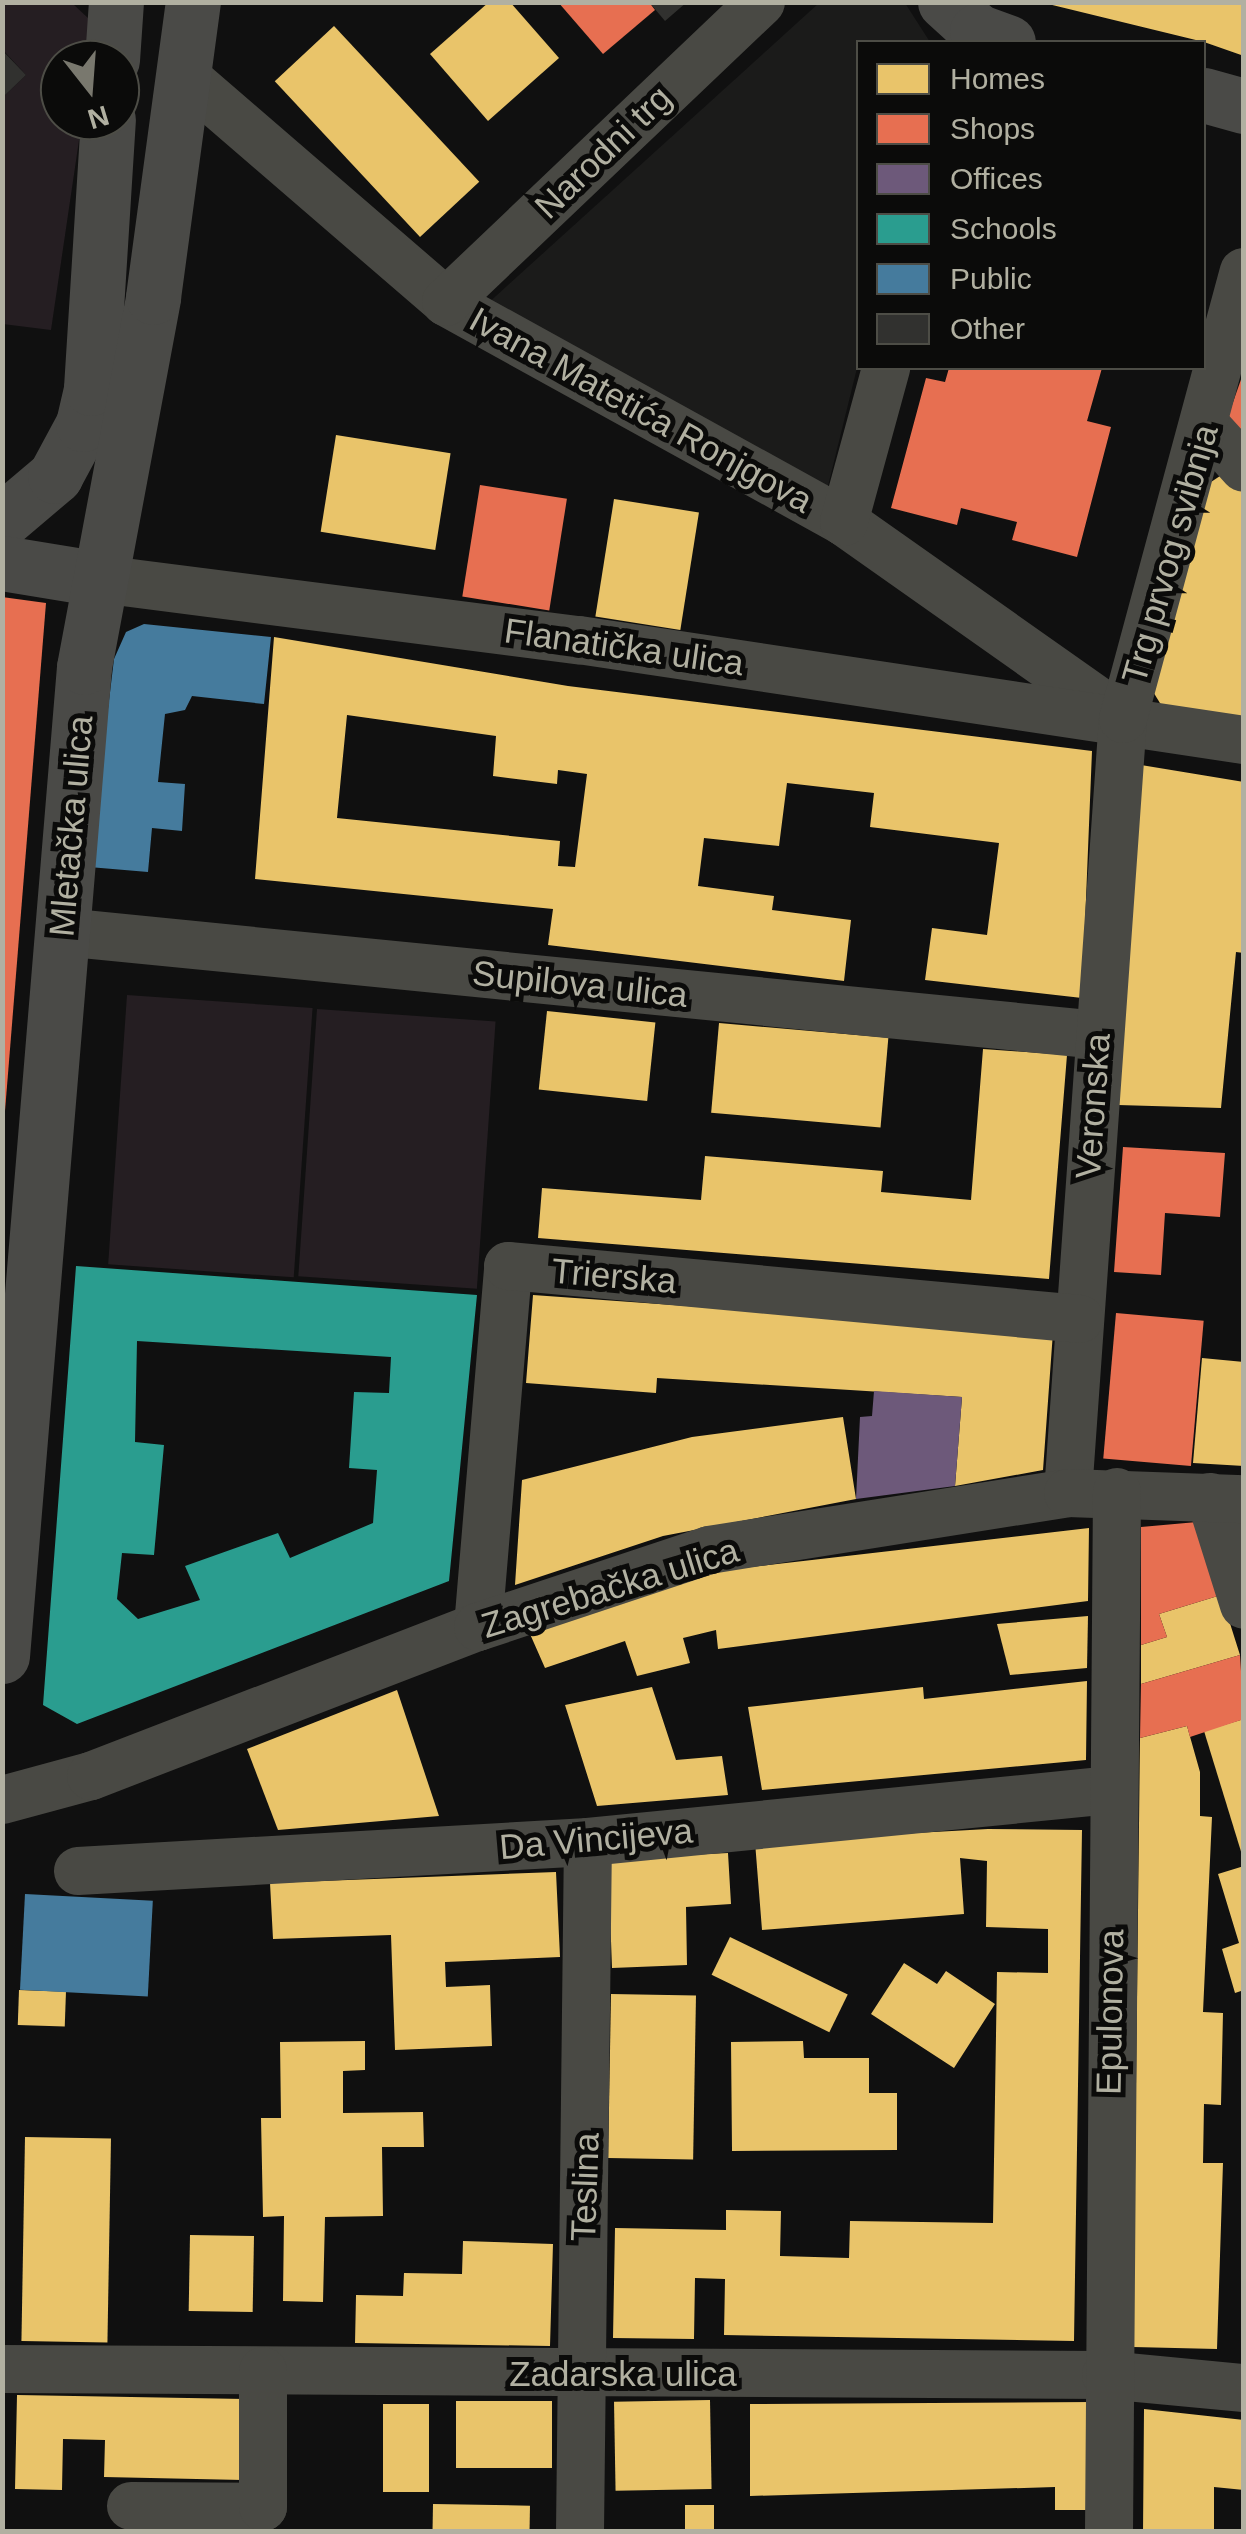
<!DOCTYPE html>
<html>
<head>
<meta charset="utf-8">
<style>
  body { margin:0 }
  #map { position:relative; width:1246px; height:2534px; overflow:hidden; background:#101010; font-family:Helvetica,sans-serif }
  div>[style] { position:absolute }
  .built>* { inset:0; background:#1b1b1a }
  .green>* { inset:0; background:#251e22; transform-origin:0 0 }
  .homes>* { inset:0; background:#e9c46a; transform-origin:0 0 }
  .shops>* { inset:0; background:#e76f51; transform-origin:0 0 }
  .offices>* { inset:0; background:#6d597a }
  .schools>* { inset:0; background:#2a9d8f }
  .public>* { inset:0; background:#457b9d; transform-origin:0 0 }
  .building>* { inset:0; background:#31312f }
  .minor>* { height:48px; margin:-24px; padding:0 24px; transform-origin:24px; border-radius:24px; background:#494944 }
  .major>* { height:55px; margin:-27.5px; padding:0 27.5px; transform-origin:27.5px; border-radius:27.5px; background:#4a4a47 }
  span { translate:-50% -50%; white-space:nowrap; text-align:center; line-height:1.15; -webkit-text-stroke:10px #0b0b0a; paint-order:stroke }
  .street-label { font-size:35px; color:#b1b0a1 }
  .frame { position:absolute; inset:0; border:5px solid #b1b0a1; pointer-events:none }
  .legend { position:absolute; left:856px; top:40px; width:350px; height:330px; box-sizing:border-box; background:#0b0b0a; border:2px solid #4d4d46; margin:0; padding:12px 18px; list-style:none; font-size:30px; color:#b1b0a1 }
  .legend li { display:flex; align-items:center; gap:20px; height:50px }
  .legend b { width:50px; border:2px solid #4d4d46 }
  .north { position:absolute; left:40px; top:40px; width:100px; height:100px; box-sizing:border-box; background:#0b0b0a; border:2px solid #4d4d46; border-radius:50%; rotate:163deg; font-size:28px; font-weight:700; line-height:40px; text-align:center; color:#b1b0a1 }
  .north::after { content:''; display:block; margin:auto; width:35px; height:45px; background:#79786e; clip-path:polygon(50% 0,100% 100%,50% 72%,0 100%) }
</style>
</head>
<body>
<div id="map">
  <div class="built">
    <i style="clip-path:polygon(819px 3px,905px 3px,930px 42px,858px 42px,858px 364px,827px 490px,486px 305px)"></i>
  </div>
  <div class="green">
    <i style="clip-path:polygon(3px 3px,72px 3px,89px 19px,89px 60px,60px 60px,60px 120px,82px 120px,51px 330px,3px 324px,2px 98px,26px 75px,3px 50px)"></i>
    <i style="left:127px;top:995px;width:186px;height:270px;rotate:4deg"></i>
    <i style="left:317px;top:1009px;width:179px;height:268px;rotate:4deg"></i>
  </div>
  <div class="homes">
    <i style="clip-path:polygon(489px 2px,510px 2px,559px 58px,488px 121px,430px 54px)"></i>
    <i style="clip-path:polygon(1040px 2px,1244px 2px,1244px 56px,1204px 42px)"></i>
    <i style="left:334px;top:26px;width:213px;height:81px;rotate:47deg"></i>
    <i style="left:336px;top:435px;width:116px;height:98px;rotate:9deg"></i>
    <i style="clip-path:polygon(1229px 470px,1244px 486px,1244px 723px,1163px 708px,1152px 690px,1208px 484px)"></i>
    <i style="left:614px;top:499px;width:86px;height:119px;rotate:9deg"></i>
    <i style="clip-path:polygon(evenodd,274px 637px,568px 686px,1092px 751px,1082px 998px,925px 980px,932px 928px,987px 935px,999px 843px,870px 827px,874px 793px,787px 783px,779px 846px,704px 838px,698px 886px,774px 896px,772px 910px,851px 920px,844px 981px,548px 945px,553px 909px,255px 879px,274px 637px,347px 715px,496px 736px,493px 776px,557px 784px,558px 770px,587px 774px,575px 867px,558px 866px,560px 841px,337px 818px,347px 715px)"></i>
    <i style="clip-path:polygon(1141px 765px,1244px 782px,1244px 953px,1236px 952px,1221px 1108px,1118px 1105px)"></i>
    <i style="left:547px;top:1011px;width:109px;height:79px;rotate:6deg"></i>
    <i style="left:719px;top:1023px;width:170px;height:90px;rotate:5deg"></i>
    <i style="clip-path:polygon(983px 1049px,1067px 1055px,1049px 1279px,538px 1238px,542px 1188px,701px 1200px,705px 1156px,883px 1171px,881px 1192px,971px 1200px)"></i>
    <i style="clip-path:polygon(533px 1295px,1053px 1332px,1043px 1470px,955px 1486px,962px 1397px,657px 1378px,656px 1393px,526px 1383px)"></i>
    <i style="clip-path:polygon(1202px 1358px,1244px 1362px,1244px 1466px,1193px 1463px)"></i>
    <i style="clip-path:polygon(843px 1417px,856px 1499px,663px 1536px,515px 1585px,522px 1480px,692px 1437px)"></i>
    <i style="clip-path:polygon(1089px 1528px,1088px 1601px,718px 1649px,716px 1630px,683px 1638px,690px 1663px,637px 1676px,625px 1641px,545px 1668px,530px 1634px,708px 1572px)"></i>
    <i style="clip-path:polygon(1221px 1595px,1240px 1655px,1141px 1684px,1141px 1645px,1167px 1637px,1159px 1614px)"></i>
    <i style="clip-path:polygon(1088px 1616px,1087px 1668px,1010px 1675px,997px 1624px)"></i>
    <i style="clip-path:polygon(1087px 1681px,1086px 1760px,762px 1790px,748px 1707px,923px 1687px,924px 1699px)"></i>
    <i style="clip-path:polygon(652px 1687px,676px 1760px,722px 1756px,728px 1795px,597px 1806px,565px 1705px)"></i>
    <i style="clip-path:polygon(397px 1690px,439px 1816px,278px 1830px,247px 1749px)"></i>
    <i style="clip-path:polygon(1244px 1719px,1244px 1858px,1243px 1858px,1204px 1731px)"></i>
    <i style="clip-path:polygon(1187px 1726px,1200px 1772px,1200px 1816px,1212px 1817px,1203px 2012px,1223px 2013px,1221px 2105px,1204px 2104px,1203px 2163px,1223px 2163px,1217px 2349px,1133px 2347px,1140px 1738px)"></i>
    <i style="clip-path:polygon(988px 1829px,1082px 1830px,1074px 2341px,724px 2335px,725px 2279px,695px 2278px,694px 2339px,613px 2338px,615px 2228px,726px 2230px,726px 2210px,781px 2211px,780px 2256px,849px 2258px,850px 2221px,993px 2223px,997px 1972px,1048px 1973px,1048px 1929px,986px 1927px,987px 1861px,960px 1858px,964px 1914px,762px 1930px,755px 1842px)"></i>
    <i style="clip-path:polygon(728px 1853px,731px 1904px,686px 1907px,687px 1965px,612px 1968px,608px 1859px)"></i>
    <i style="clip-path:polygon(1244px 1866px,1244px 1990px,1235px 1993px,1222px 1949px,1239px 1943px,1218px 1874px)"></i>
    <i style="clip-path:polygon(556px 1872px,560px 1957px,445px 1962px,446px 1987px,490px 1985px,492px 2046px,395px 2050px,391px 1935px,273px 1939px,270px 1883px)"></i>
    <i style="left:730px;top:1937px;width:131px;height:42px;rotate:26deg"></i>
    <i style="clip-path:polygon(904px 1963px,937px 1984px,946px 1971px,995px 2004px,954px 2068px,871px 2014px)"></i>
    <i style="left:19px;top:1990px;width:47px;height:35px;rotate:2deg"></i>
    <i style="left:611px;top:1994px;width:85px;height:164px;rotate:1deg"></i>
    <i style="clip-path:polygon(365px 2041px,365px 2070px,343px 2071px,343px 2113px,423px 2112px,424px 2147px,382px 2147px,383px 2216px,325px 2217px,323px 2302px,283px 2301px,284px 2216px,263px 2217px,261px 2118px,281px 2118px,280px 2042px)"></i>
    <i style="clip-path:polygon(803px 2041px,804px 2058px,869px 2058px,869px 2093px,897px 2093px,897px 2150px,732px 2151px,731px 2042px)"></i>
    <i style="left:25px;top:2137px;width:86px;height:204px;rotate:1deg"></i>
    <i style="left:190px;top:2235px;width:64px;height:76px;rotate:1deg"></i>
    <i style="clip-path:polygon(463px 2241px,553px 2244px,550px 2346px,355px 2343px,356px 2295px,403px 2296px,404px 2273px,462px 2274px)"></i>
    <i style="clip-path:polygon(17px 2395px,245px 2399px,243px 2480px,104px 2477px,105px 2440px,63px 2439px,62px 2490px,15px 2489px)"></i>
    <i style="left:710px;top:2400px;width:89px;height:96px;rotate:89deg"></i>
    <i style="left:456px;top:2401px;width:96px;height:67px"></i>
    <i style="clip-path:polygon(1095px 2402px,1095px 2510px,1055px 2510px,1055px 2487px,750px 2496px,750px 2404px)"></i>
    <i style="left:383px;top:2404px;width:46px;height:88px"></i>
    <i style="clip-path:polygon(1144px 2409px,1244px 2420px,1244px 2490px,1214px 2487px,1214px 2532px,1143px 2532px)"></i>
    <i style="left:433px;top:2504px;width:97px;height:28px;rotate:1deg"></i>
    <i style="left:685px;top:2505px;width:29px;height:27px"></i>
  </div>
  <div class="shops">
    <i style="clip-path:polygon(558px 2px,649px 2px,655px 10px,603px 54px)"></i>
    <i style="clip-path:polygon(949px 368px,1102px 368px,1087px 421px,1111px 427px,1077px 557px,1012px 540px,1017px 522px,961px 508px,957px 525px,891px 508px,926px 378px,945px 382px)"></i>
    <i style="clip-path:polygon(1244px 371px,1244px 441px,1226px 422px)"></i>
    <i style="left:480px;top:485px;width:88px;height:113px;rotate:9deg"></i>
    <i style="clip-path:polygon(2px 597px,46px 603px,5px 1111px,2px 1111px)"></i>
    <i style="clip-path:polygon(1123px 1147px,1225px 1153px,1220px 1217px,1165px 1213px,1161px 1275px,1114px 1272px)"></i>
    <i style="left:1116px;top:1313px;width:88px;height:146px;rotate:5deg"></i>
    <i style="clip-path:polygon(1197px 1522px,1221px 1595px,1159px 1614px,1167px 1637px,1141px 1645px,1141px 1527px)"></i>
    <i style="clip-path:polygon(1240px 1655px,1244px 1719px,1190px 1737px,1187px 1726px,1140px 1738px,1141px 1684px)"></i>
  </div>
  <div class="offices">
    <i style="clip-path:polygon(874px 1391px,962px 1397px,955px 1486px,856px 1499px,860px 1417px,872px 1416px)"></i>
  </div>
  <div class="schools">
    <i style="clip-path:polygon(evenodd,76px 1266px,477px 1295px,449px 1581px,77px 1724px,43px 1705px,76px 1266px,137px 1341px,391px 1357px,389px 1393px,354px 1392px,349px 1468px,377px 1470px,373px 1523px,290px 1558px,278px 1533px,185px 1566px,200px 1600px,138px 1619px,117px 1599px,122px 1553px,154px 1555px,164px 1445px,135px 1442px,137px 1341px)"></i>
  </div>
  <div class="public">
    <i style="clip-path:polygon(144px 624px,271px 637px,264px 704px,192px 696px,185px 710px,165px 714px,158px 782px,185px 784px,182px 831px,152px 828px,148px 872px,89px 867px,114px 659px,126px 632px)"></i>
    <i style="left:25px;top:1894px;width:128px;height:96px;rotate:3deg"></i>
  </div>
  <div class="building">
    <i style="clip-path:polygon(649px 2px,687px 2px,665px 21px)"></i>
    <i style="clip-path:polygon(2px 50px,26px 75px,2px 98px)"></i>
  </div>
  <div class="minor">
    <i style="left:181px;top:73px;width:350px;rotate:40.8deg"></i>
    <i style="left:446px;top:302px;width:455px;rotate:28.9deg"></i>
    <i style="left:844px;top:522px;width:333px;rotate:35.2deg"></i>
    <i style="left:446px;top:302px;width:435px;rotate:-43.6deg"></i>
    <i style="left:1207px;top:427px;width:55px;rotate:47.9deg"></i>
    <i style="left:844px;top:522px;width:160px;rotate:-74.7deg"></i>
    <i style="left:100px;top:579px;width:483px;rotate:7.3deg"></i>
    <i style="left:579px;top:640px;width:672px;rotate:8.55deg"></i>
    <i style="left:63px;top:932px;width:1040px;rotate:5.68deg"></i>
    <i style="left:1068px;top:1493px;width:776px;rotate:-85.94deg"></i>
    <i style="left:1123px;top:719px;width:463px;rotate:-74.9deg"></i>
    <i style="left:1210px;top:1497px;width:113px;rotate:72.5deg"></i>
    <i style="left:478px;top:1627px;width:362px;rotate:-85.2deg"></i>
    <i style="left:508px;top:1266px;width:574px;rotate:5.29deg"></i>
    <i style="left:2px;top:1800px;width:92px;rotate:-15.1deg"></i>
    <i style="left:91px;top:1776px;width:415px;rotate:-21.1deg"></i>
    <i style="left:478px;top:1627px;width:243px;rotate:-18.4deg"></i>
    <i style="left:709px;top:1550px;width:363px;rotate:-9deg"></i>
    <i style="left:1068px;top:1493px;width:176px;rotate:2deg"></i>
    <i style="left:78px;top:1871px;width:511px;rotate:-3.25deg"></i>
    <i style="left:588px;top:1842px;width:527px;rotate:-5.67deg"></i>
    <i style="left:2px;top:2369px;width:1104px;rotate:0.31deg"></i>
    <i style="left:1106px;top:2375px;width:139px;rotate:5.4deg"></i>
    <i style="left:131px;top:2506px;width:132px;rotate:0.4deg"></i>
    <i style="left:263px;top:2507px;width:136px;rotate:-90deg"></i>
    <i style="left:580px;top:2532px;width:690px;rotate:-89.34deg"></i>
    <i style="left:1109px;top:2532px;width:1040px;rotate:-89.56deg"></i>
  </div>
  <div class="major">
    <i style="left:945px;top:2px;width:43px;rotate:42.2deg"></i>
    <i style="left:977px;top:31px;width:33px;rotate:20deg"></i>
    <i style="left:112px;top:60px;width:58px;rotate:-86.1deg"></i>
    <i style="left:1204px;top:95px;width:41px;rotate:15.4deg"></i>
    <i style="left:2px;top:521px;width:70px;rotate:-40.3deg"></i>
    <i style="left:55px;top:476px;width:59px;rotate:-61.7deg"></i>
    <i style="left:83px;top:424px;width:37px;rotate:-77deg"></i>
    <i style="left:91px;top:388px;width:269px;rotate:-86.4deg"></i>
    <i style="left:2px;top:563px;width:99px;rotate:9.3deg"></i>
    <i style="left:2px;top:1656px;width:992px;rotate:-85.26deg"></i>
    <i style="left:84px;top:667px;width:376px;rotate:-79.4deg"></i>
    <i style="left:153px;top:297px;width:298px;rotate:-82.3deg"></i>
  </div>
  <div class="street-label">
    <span style="left:603px;top:152px;rotate:-44deg">Narodni trg</span>
    <span style="left:641px;top:410px;rotate:29deg">Ivana Matetića Ronjgova</span>
    <span style="left:1170px;top:554px;rotate:-74deg">Trg prvog svibnja</span>
    <span style="left:624px;top:647px;rotate:8deg">Flanatička ulica</span>
    <span style="left:71px;top:826px;rotate:-85deg">Mletačka ulica</span>
    <span style="left:580px;top:984px;rotate:6deg">Supilova ulica</span>
    <span style="left:1093px;top:1106px;rotate:-86deg">Veronska</span>
    <span style="left:614px;top:1276px;rotate:5deg">Trierska</span>
    <span style="left:610px;top:1588px;rotate:-17deg">Zagrebačka ulica</span>
    <span style="left:596px;top:1839px;rotate:-5deg">Da Vincijeva</span>
    <span style="left:1110px;top:2012px;rotate:-89deg">Epulonova</span>
    <span style="left:585px;top:2187px;rotate:-88deg">Teslina</span>
    <span style="left:623px;top:2374px">Zadarska ulica</span>
  </div>
  <div class="frame"></div>
  <ul class="legend">
  <li><b style="height:28px;background:#e9c46a"></b>Homes</li>
  <li><b style="height:28px;background:#e76f51"></b>Shops</li>
  <li><b style="height:28px;background:#6d597a"></b>Offices</li>
  <li><b style="height:28px;background:#2a9d8f"></b>Schools</li>
  <li><b style="height:28px;background:#457b9d"></b>Public</li>
  <li><b style="height:28px;background:#31312f"></b>Other</li>
  </ul>
  <div class="north">N</div>
</div>
</body>
</html>
